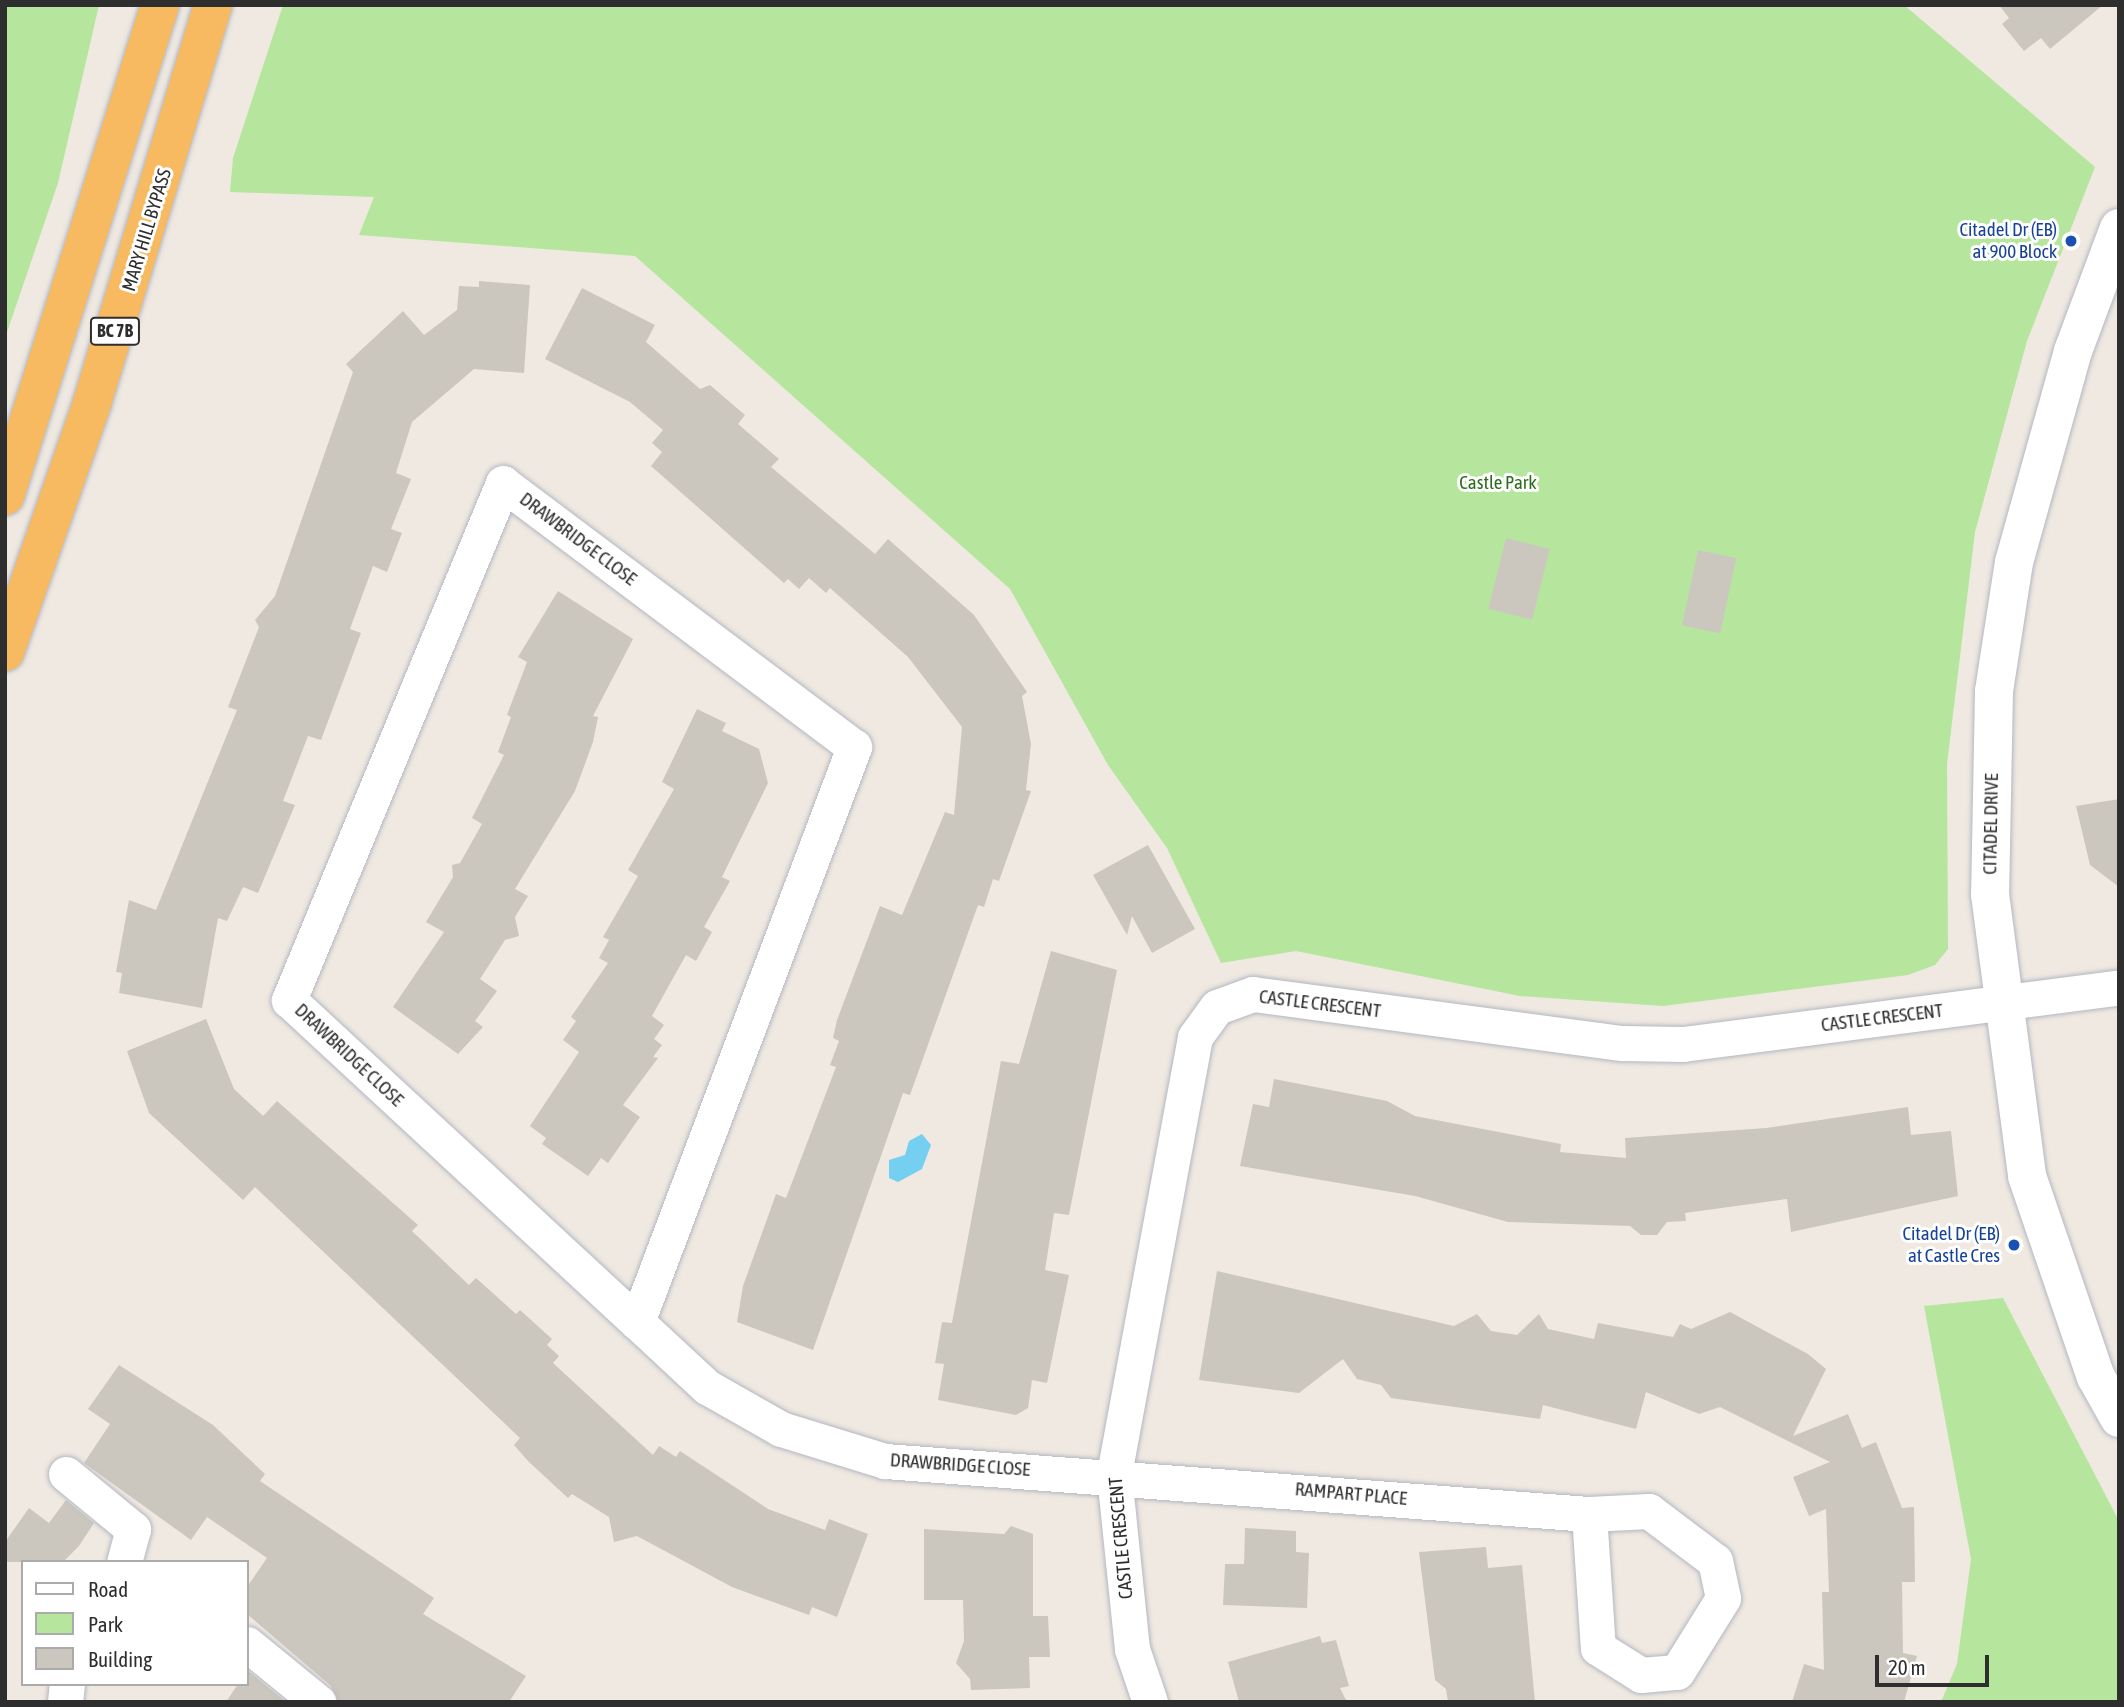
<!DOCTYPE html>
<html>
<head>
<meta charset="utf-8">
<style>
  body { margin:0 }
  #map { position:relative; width:2124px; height:1707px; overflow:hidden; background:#efe9e1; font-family:"Asap Condensed",sans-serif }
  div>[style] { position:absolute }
  .green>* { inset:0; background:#b6e59e }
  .water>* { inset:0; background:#75cff0 }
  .building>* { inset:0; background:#cbc7bf; transform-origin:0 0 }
  .roads { filter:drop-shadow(0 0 2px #b4b7c1) drop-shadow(0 0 2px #b4b7c1) }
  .minor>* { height:35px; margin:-17.5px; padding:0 17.5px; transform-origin:17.5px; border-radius:17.5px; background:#fff }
  .tertiary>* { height:38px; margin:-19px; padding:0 19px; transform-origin:19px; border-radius:19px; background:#fff }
  .trunk>* { height:38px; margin:-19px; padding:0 19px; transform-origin:19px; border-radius:19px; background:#f8ba60 }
  .dots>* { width:19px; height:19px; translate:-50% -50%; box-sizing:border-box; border:4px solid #fff; border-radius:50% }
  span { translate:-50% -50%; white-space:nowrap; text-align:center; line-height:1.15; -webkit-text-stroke:6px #fff; paint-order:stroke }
  .shield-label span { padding:2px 5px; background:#fff; border:2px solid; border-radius:5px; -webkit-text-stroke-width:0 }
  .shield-label { font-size:18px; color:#2e2e2e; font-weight:700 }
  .street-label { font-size:19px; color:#2e2e2e }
  .transit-label { font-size:19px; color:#164399 }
  .right { translate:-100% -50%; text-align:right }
  .park-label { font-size:19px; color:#2c6e1b }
  .frame { position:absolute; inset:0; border:7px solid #2e2e2e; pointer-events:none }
  .legend { position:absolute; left:21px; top:1560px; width:228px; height:126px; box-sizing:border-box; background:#fff; border:2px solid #ababab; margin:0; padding:9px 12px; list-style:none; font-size:21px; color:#2e2e2e }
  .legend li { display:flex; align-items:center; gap:14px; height:35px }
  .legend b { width:35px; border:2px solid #ababab }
  .scale { position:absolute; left:1875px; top:1655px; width:114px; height:32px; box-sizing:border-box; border:4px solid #2e2e2e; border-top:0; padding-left:9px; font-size:21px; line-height:24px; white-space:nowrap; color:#2e2e2e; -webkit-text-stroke:5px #fff; paint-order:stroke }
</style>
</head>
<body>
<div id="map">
  <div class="green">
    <i style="clip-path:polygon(5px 5px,99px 5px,58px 183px,5px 338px)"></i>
    <i style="clip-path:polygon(283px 5px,1904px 5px,2095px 167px,2027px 341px,1975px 532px,1947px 764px,1948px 949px,1935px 965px,1908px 975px,1663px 1006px,1520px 996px,1296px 951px,1221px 963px,1167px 848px,1108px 765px,1010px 589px,635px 256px,359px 235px,374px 197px,230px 192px,233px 158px)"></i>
    <i style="clip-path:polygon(2003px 1298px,2119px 1521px,2119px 1702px,1941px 1702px,1957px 1664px,1971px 1559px,1924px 1306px)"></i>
  </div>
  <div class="water">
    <i style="clip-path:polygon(922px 1134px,931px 1145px,922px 1169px,898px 1182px,889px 1178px,889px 1160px,905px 1155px,909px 1141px)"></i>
  </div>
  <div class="building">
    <i style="clip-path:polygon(1999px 5px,2103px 5px,2050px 49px,2041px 38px,2024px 51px,2002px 24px,2009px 18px)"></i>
    <i style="clip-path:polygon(479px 281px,530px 285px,524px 373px,474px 369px,412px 422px,396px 473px,411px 479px,391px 529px,402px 533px,387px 572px,373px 566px,350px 629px,361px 633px,321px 740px,308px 736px,283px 801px,295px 805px,258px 893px,243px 887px,227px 921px,218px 918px,202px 1008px,119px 993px,122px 973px,116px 972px,129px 900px,156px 910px,215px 764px,237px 710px,228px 707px,259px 627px,255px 620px,275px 596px,353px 372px,346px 364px,403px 311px,424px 335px,457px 310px,459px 286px,479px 287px)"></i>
    <i style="clip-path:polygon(582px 288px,655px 325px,646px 342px,700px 389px,710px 385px,745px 415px,738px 424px,779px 459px,771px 467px,875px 554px,888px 539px,974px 615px,1027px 692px,1022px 696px,1031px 744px,1026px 790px,1031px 791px,999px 881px,993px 879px,984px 907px,978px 905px,910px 1095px,903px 1093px,813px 1350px,737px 1322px,743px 1286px,776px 1194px,786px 1198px,836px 1067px,830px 1065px,839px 1041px,833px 1038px,837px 1020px,880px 906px,902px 915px,945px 812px,954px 815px,962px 727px,908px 657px,830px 588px,826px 593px,809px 578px,799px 589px,788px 579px,784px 583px,651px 466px,662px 452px,652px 443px,663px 430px,630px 402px,545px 359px)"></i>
    <i style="left:1506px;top:538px;width:45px;height:73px;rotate:14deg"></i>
    <i style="left:1698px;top:550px;width:39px;height:77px;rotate:12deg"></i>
    <i style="clip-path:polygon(558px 591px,633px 639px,593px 716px,598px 717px,593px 742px,575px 791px,515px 889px,528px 896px,515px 917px,519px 936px,505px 940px,480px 979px,497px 991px,475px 1021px,483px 1027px,458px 1054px,393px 1007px,444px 932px,426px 922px,453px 877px,452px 865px,460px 863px,482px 824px,472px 818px,504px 755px,498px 752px,511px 717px,507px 715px,527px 662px,518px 657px)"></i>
    <i style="clip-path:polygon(697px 709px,726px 723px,722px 731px,759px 749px,768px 783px,722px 877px,730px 881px,704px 927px,712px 932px,696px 961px,686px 955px,652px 1016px,664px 1025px,654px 1039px,662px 1045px,653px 1057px,658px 1058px,623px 1105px,640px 1117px,608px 1163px,601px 1158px,588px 1176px,542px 1144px,546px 1138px,530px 1126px,579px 1052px,563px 1040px,576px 1021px,571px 1017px,608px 963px,599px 958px,609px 940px,603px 937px,638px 876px,628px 870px,674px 789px,662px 782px)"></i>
    <i style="clip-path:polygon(2119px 799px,2119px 887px,2090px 865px,2076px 806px)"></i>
    <i style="clip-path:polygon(1148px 845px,1195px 929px,1152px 953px,1132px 916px,1127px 935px,1093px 875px)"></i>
    <i style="clip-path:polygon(1051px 951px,1117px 970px,1069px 1215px,1054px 1213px,1045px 1270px,1069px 1275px,1047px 1383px,1032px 1380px,1028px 1408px,1016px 1415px,938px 1400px,944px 1364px,935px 1363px,942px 1322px,952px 1323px,1001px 1061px,1019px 1064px)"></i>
    <i style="clip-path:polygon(206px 1019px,234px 1089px,263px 1116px,277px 1101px,418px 1225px,412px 1231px,469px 1285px,476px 1278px,516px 1314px,520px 1310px,552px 1339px,547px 1345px,559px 1356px,553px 1363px,653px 1455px,659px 1446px,676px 1457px,680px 1451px,768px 1509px,825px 1530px,829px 1519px,868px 1534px,837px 1617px,812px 1607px,809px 1615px,732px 1587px,637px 1536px,614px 1542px,609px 1517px,572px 1494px,568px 1498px,528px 1461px,514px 1445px,520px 1438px,255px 1187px,243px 1200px,149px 1113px,127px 1051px)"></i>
    <i style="clip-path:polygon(1274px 1079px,1387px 1101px,1415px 1116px,1561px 1144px,1560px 1152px,1626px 1158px,1625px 1138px,1766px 1128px,1908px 1107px,1911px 1135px,1951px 1131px,1958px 1196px,1791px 1232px,1787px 1199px,1685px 1213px,1686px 1221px,1667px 1222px,1657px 1235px,1641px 1235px,1630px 1226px,1508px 1222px,1415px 1196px,1240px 1166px,1253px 1104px,1269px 1107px)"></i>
    <i style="clip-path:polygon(1217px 1271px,1454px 1326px,1477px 1314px,1491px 1331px,1517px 1335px,1539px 1314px,1548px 1329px,1594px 1339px,1598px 1323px,1673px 1337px,1680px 1324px,1691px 1329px,1730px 1312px,1808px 1354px,1826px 1369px,1793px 1436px,1848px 1414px,1862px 1448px,1876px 1442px,1902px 1508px,1914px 1507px,1915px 1582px,1902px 1582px,1903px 1653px,1917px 1656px,1904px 1702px,1792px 1702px,1804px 1664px,1824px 1670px,1822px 1592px,1829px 1592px,1826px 1509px,1809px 1516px,1793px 1477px,1830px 1462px,1720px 1407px,1699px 1414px,1646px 1392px,1636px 1429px,1543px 1405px,1540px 1419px,1391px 1398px,1381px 1385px,1357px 1379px,1343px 1359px,1299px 1393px,1199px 1380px)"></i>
    <i style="clip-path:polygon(119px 1365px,213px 1425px,265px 1474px,260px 1481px,434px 1598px,423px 1614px,526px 1676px,509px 1702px,338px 1702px,331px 1686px,247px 1614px,247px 1587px,267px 1558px,207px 1517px,191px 1540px,84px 1463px,110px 1424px,88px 1409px)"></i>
    <i style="clip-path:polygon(66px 1500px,94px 1523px,79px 1546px,63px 1562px,5px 1562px,5px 1542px,29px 1508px,49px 1523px)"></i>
    <i style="clip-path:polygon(1011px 1526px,1033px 1534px,1033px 1616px,1048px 1616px,1050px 1657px,1029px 1657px,1030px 1688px,971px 1690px,970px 1679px,956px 1663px,964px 1641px,963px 1600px,924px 1600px,924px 1529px,1004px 1534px)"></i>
    <i style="clip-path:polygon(1245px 1528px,1296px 1531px,1296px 1552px,1309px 1553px,1307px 1608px,1223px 1605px,1225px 1564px,1244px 1564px)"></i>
    <i style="clip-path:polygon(1486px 1547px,1488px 1568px,1522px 1565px,1535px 1702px,1448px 1702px,1446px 1689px,1435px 1680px,1419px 1552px)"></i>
    <i style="clip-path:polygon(1320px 1636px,1322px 1643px,1336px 1640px,1349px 1686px,1340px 1688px,1347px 1702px,1239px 1702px,1228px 1662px)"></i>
    <i style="clip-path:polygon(247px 1671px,247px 1670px,286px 1702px,226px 1702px,238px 1684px,247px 1684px)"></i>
  </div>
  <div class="roads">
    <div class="minor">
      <i style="left:637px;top:1322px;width:615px;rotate:-69.32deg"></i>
      <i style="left:854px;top:747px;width:439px;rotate:-143.1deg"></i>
      <i style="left:503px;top:483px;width:560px;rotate:112.49deg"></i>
      <i style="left:289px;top:1000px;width:474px;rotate:42.8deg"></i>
      <i style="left:637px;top:1322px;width:96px;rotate:42.9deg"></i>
      <i style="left:707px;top:1387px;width:85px;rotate:29.6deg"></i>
      <i style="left:781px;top:1429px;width:109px;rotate:17.1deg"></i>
      <i style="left:885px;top:1461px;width:706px;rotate:4.31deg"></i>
      <i style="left:1589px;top:1514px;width:134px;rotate:86.2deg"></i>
      <i style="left:1598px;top:1648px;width:51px;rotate:32.1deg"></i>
      <i style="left:1641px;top:1675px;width:36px;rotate:-5deg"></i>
      <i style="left:1677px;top:1672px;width:87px;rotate:-58.1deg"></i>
      <i style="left:1723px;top:1598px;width:38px;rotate:-102deg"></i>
      <i style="left:1715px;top:1561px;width:83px;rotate:-142.9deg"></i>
      <i style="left:1649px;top:1511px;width:60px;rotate:177.1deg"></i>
      <i style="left:66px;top:1474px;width:87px;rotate:39.4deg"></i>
      <i style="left:133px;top:1529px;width:34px;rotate:105deg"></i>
      <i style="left:247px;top:1644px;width:92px;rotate:39.2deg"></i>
      <i style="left:65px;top:1702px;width:18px;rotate:-84deg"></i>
      <i style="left:1150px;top:1702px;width:56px;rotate:-108.8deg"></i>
      <i style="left:1132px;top:1649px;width:176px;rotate:-95.9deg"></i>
      <i style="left:1114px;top:1474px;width:444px;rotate:-79.5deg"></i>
      <i style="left:1195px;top:1037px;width:37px;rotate:-54deg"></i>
      <i style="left:1217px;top:1007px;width:38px;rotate:-20deg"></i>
      <i style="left:1253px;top:994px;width:372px;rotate:7.6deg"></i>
      <i style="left:1622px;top:1043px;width:61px;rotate:0.9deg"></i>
      <i style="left:1683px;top:1044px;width:440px;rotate:-7.4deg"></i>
    </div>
    <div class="tertiary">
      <i style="left:2119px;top:228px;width:131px;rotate:110.5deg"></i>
      <i style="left:2073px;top:351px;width:219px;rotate:105.6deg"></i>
      <i style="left:2014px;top:562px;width:131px;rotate:98.8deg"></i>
      <i style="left:1994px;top:691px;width:203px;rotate:91.1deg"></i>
      <i style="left:1990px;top:894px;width:284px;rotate:82.5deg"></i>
      <i style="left:2027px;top:1176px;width:213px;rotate:71.1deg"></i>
      <i style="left:2096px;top:1377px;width:47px;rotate:60.7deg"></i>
    </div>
    <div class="trunk">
      <i style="left:5px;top:496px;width:515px;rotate:-72.48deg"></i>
      <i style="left:5px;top:652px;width:264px;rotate:-70.7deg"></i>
      <i style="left:92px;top:403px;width:416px;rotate:-73.1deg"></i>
    </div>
  </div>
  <div class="dots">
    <i style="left:2071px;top:241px;background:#1a4fb4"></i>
    <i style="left:2014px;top:1245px;background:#1a4fb4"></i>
  </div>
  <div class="shield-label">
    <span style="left:115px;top:331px">BC 7B</span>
  </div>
  <div class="street-label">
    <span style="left:147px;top:230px;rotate:-73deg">MARY HILL BYPASS</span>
    <span style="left:578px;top:539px;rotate:37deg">DRAWBRIDGE CLOSE</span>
    <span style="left:1991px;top:824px;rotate:-89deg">CITADEL DRIVE</span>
    <span style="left:1320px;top:1004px;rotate:7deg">CASTLE CRESCENT</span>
    <span style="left:1882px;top:1018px;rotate:-7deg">CASTLE CRESCENT</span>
    <span style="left:349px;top:1055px;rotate:43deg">DRAWBRIDGE CLOSE</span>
    <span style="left:960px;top:1465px;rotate:4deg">DRAWBRIDGE CLOSE</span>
    <span style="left:1351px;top:1494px;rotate:5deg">RAMPART PLACE</span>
    <span style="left:1121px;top:1538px;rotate:-95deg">CASTLE CRESCENT</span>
  </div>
  <div class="transit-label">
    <span class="right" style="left:2057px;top:241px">Citadel Dr (EB)<br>at 900 Block</span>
    <span class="right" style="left:2000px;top:1245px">Citadel Dr (EB)<br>at Castle Cres</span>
  </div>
  <div class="park-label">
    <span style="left:1498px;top:483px">Castle Park</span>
  </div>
  <div class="frame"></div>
  <ul class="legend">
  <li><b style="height:9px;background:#fff"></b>Road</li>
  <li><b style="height:19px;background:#b6e59e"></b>Park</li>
  <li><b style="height:19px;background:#cbc7bf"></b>Building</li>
  </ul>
  <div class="scale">20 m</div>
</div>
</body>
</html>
